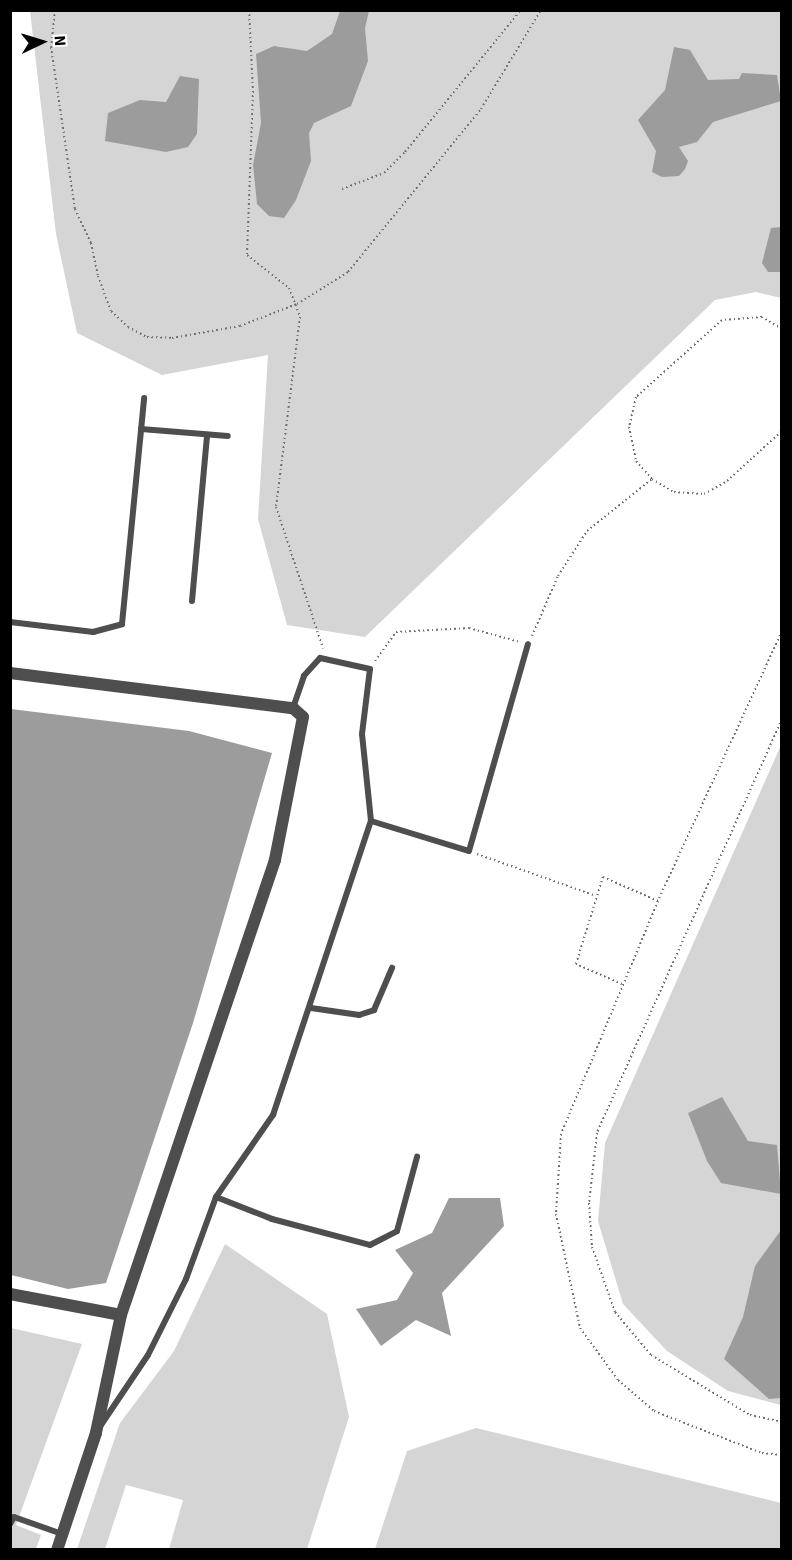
<!DOCTYPE html>
<html>
<head>
<meta charset="utf-8">
<style>
  body { margin:0 }
  #map { position:relative; width:792px; height:1560px; overflow:hidden; background:#fff; font-family:"Source Sans 3",sans-serif }
  div>[style] { position:absolute }
  .green>* { inset:0; background:#d5d5d5 }
  .water>* { inset:0; background:#9c9c9c }
  .path>* { height:2px; margin-top:-1px; transform-origin:0; background:repeating-linear-gradient(90deg,#707070 0 1.5px,transparent 0 4.5px) }
  .lane>* { height:6px; margin:-3px; padding:0 3px; transform-origin:3px; border-radius:3px; background:#4e4e4e }
  .street>* { height:12px; margin:-6px; padding:0 6px; transform-origin:6px; border-radius:6px; background:#4e4e4e }
  span { translate:-50% -50%; white-space:nowrap; text-align:center; line-height:1.15; -webkit-text-stroke:4.5px #fff; paint-order:stroke }
  .frame { position:absolute; inset:0; border:12px solid #000; pointer-events:none }
  .north { position:absolute; left:12px; top:12px; width:60px; height:60px; -webkit-text-stroke:4px #fff; paint-order:stroke; rotate:86deg; font-size:16px; font-weight:700; line-height:24px; text-align:center; color:#000 }
  .north::after { content:''; display:block; margin:auto; width:21px; height:27px; background:#000; clip-path:polygon(50% 0,100% 100%,50% 72%,0 100%) }
</style>
</head>
<body>
<div id="map">
  <div class="green">
    <i style="clip-path:polygon(30px 11px,781px 11px,781px 298px,756px 292px,715px 300px,365px 637px,287px 625px,258px 519px,268px 355px,162px 375px,77px 333px,56px 234px)"></i>
    <i style="clip-path:polygon(781px 745px,781px 1405px,728px 1391px,667px 1351px,623px 1304px,598px 1221px,605px 1143px)"></i>
    <i style="clip-path:polygon(225px 1244px,327px 1314px,349px 1417px,307px 1549px,169px 1549px,183px 1500px,126px 1485px,105px 1549px,77px 1549px,120px 1423px,174px 1351px)"></i>
    <i style="clip-path:polygon(11px 1328px,82px 1344px,16px 1525px,41px 1535px,36px 1549px,11px 1550px)"></i>
    <i style="clip-path:polygon(476px 1428px,781px 1503px,781px 1549px,375px 1549px,407px 1451px)"></i>
  </div>
  <div class="water">
    <i style="clip-path:polygon(340px 11px,369px 11px,365px 28px,368px 61px,351px 106px,314px 123px,309px 133px,311px 161px,296px 200px,284px 218px,269px 216px,257px 204px,253px 165px,261px 123px,256px 54px,274px 46px,307px 51px,332px 34px)"></i>
    <i style="clip-path:polygon(674px 47px,690px 50px,708px 80px,739px 79px,742px 73px,777px 75px,781px 101px,713px 122px,697px 142px,679px 147px,688px 161px,685px 169px,679px 176px,662px 177px,652px 172px,656px 151px,638px 120px,665px 90px)"></i>
    <i style="clip-path:polygon(180px 76px,199px 79px,197px 134px,188px 147px,166px 152px,105px 141px,108px 113px,140px 100px,166px 102px)"></i>
    <i style="clip-path:polygon(781px 227px,781px 272px,768px 272px,762px 263px,771px 228px)"></i>
    <i style="clip-path:polygon(11px 709px,189px 731px,272px 753px,193px 1023px,106px 1283px,68px 1289px,11px 1275px)"></i>
    <i style="clip-path:polygon(722px 1097px,748px 1141px,777px 1145px,781px 1194px,721px 1183px,707px 1161px,688px 1113px)"></i>
    <i style="clip-path:polygon(449px 1198px,500px 1198px,504px 1226px,442px 1293px,451px 1336px,416px 1320px,381px 1346px,356px 1309px,397px 1300px,413px 1273px,395px 1250px,432px 1233px)"></i>
    <i style="clip-path:polygon(781px 1230px,781px 1398px,769px 1399px,724px 1359px,743px 1317px,755px 1266px)"></i>
  </div>
  <div class="path">
    <i style="left:55px;top:10px;width:37px;rotate:96deg"></i>
    <i style="left:51px;top:47px;width:164px;rotate:81.6deg"></i>
    <i style="left:75px;top:209px;width:38px;rotate:65deg"></i>
    <i style="left:91px;top:243px;width:34px;rotate:78deg"></i>
    <i style="left:98px;top:276px;width:37px;rotate:70deg"></i>
    <i style="left:111px;top:311px;width:23px;rotate:43deg"></i>
    <i style="left:128px;top:327px;width:21px;rotate:28deg"></i>
    <i style="left:147px;top:337px;width:25px;rotate:2deg"></i>
    <i style="left:172px;top:338px;width:69px;rotate:-10deg"></i>
    <i style="left:240px;top:326px;width:61px;rotate:-21.1deg"></i>
    <i style="left:297px;top:304px;width:60px;rotate:-32.1deg"></i>
    <i style="left:348px;top:272px;width:210px;rotate:-50.8deg"></i>
    <i style="left:481px;top:109px;width:116px;rotate:-58.8deg"></i>
    <i style="left:249px;top:10px;width:81px;rotate:87.2deg"></i>
    <i style="left:253px;top:91px;width:164px;rotate:92.1deg"></i>
    <i style="left:247px;top:255px;width:53px;rotate:38.2deg"></i>
    <i style="left:289px;top:288px;width:31px;rotate:69deg"></i>
    <i style="left:300px;top:317px;width:192px;rotate:97.2deg"></i>
    <i style="left:276px;top:507px;width:149px;rotate:71.6deg"></i>
    <i style="left:342px;top:189px;width:45px;rotate:-20.9deg"></i>
    <i style="left:384px;top:173px;width:30px;rotate:-45deg"></i>
    <i style="left:405px;top:152px;width:183px;rotate:-50.8deg"></i>
    <i style="left:782px;top:329px;width:23px;rotate:-149deg"></i>
    <i style="left:762px;top:317px;width:40px;rotate:175.7deg"></i>
    <i style="left:722px;top:320px;width:115px;rotate:138.2deg"></i>
    <i style="left:636px;top:397px;width:31px;rotate:103deg"></i>
    <i style="left:629px;top:427px;width:35px;rotate:78deg"></i>
    <i style="left:636px;top:461px;width:24px;rotate:48deg"></i>
    <i style="left:652px;top:479px;width:26px;rotate:31deg"></i>
    <i style="left:674px;top:492px;width:30px;rotate:4deg"></i>
    <i style="left:704px;top:494px;width:26px;rotate:-29deg"></i>
    <i style="left:727px;top:481px;width:74px;rotate:-42.3deg"></i>
    <i style="left:782px;top:631px;width:297px;rotate:114.7deg"></i>
    <i style="left:658px;top:901px;width:252px;rotate:112.6deg"></i>
    <i style="left:561px;top:1134px;width:80px;rotate:93.6deg"></i>
    <i style="left:556px;top:1214px;width:116px;rotate:78.1deg"></i>
    <i style="left:580px;top:1328px;width:64px;rotate:53.8deg"></i>
    <i style="left:618px;top:1380px;width:48px;rotate:40.7deg"></i>
    <i style="left:654px;top:1411px;width:116px;rotate:21.3deg"></i>
    <i style="left:762px;top:1453px;width:20px;rotate:6deg"></i>
    <i style="left:532px;top:636px;width:65px;rotate:-66.6deg"></i>
    <i style="left:558px;top:576px;width:54px;rotate:-57.2deg"></i>
    <i style="left:587px;top:531px;width:83px;rotate:-38.7deg"></i>
    <i style="left:375px;top:661px;width:36px;rotate:-54deg"></i>
    <i style="left:396px;top:632px;width:73px;rotate:-3.1deg"></i>
    <i style="left:469px;top:628px;width:53px;rotate:15.4deg"></i>
    <i style="left:782px;top:719px;width:453px;rotate:114.1deg"></i>
    <i style="left:597px;top:1133px;width:70px;rotate:96.5deg"></i>
    <i style="left:589px;top:1203px;width:44px;rotate:86.1deg"></i>
    <i style="left:592px;top:1247px;width:69px;rotate:70.5deg"></i>
    <i style="left:615px;top:1312px;width:56px;rotate:50.1deg"></i>
    <i style="left:651px;top:1355px;width:116px;rotate:31.2deg"></i>
    <i style="left:750px;top:1415px;width:33px;rotate:12deg"></i>
    <i style="left:477px;top:854px;width:126px;rotate:19.4deg"></i>
    <i style="left:622px;top:984px;width:50px;rotate:-156.5deg"></i>
    <i style="left:576px;top:964px;width:91px;rotate:-72.8deg"></i>
    <i style="left:603px;top:877px;width:60px;rotate:23.6deg"></i>
  </div>
  <div class="lane">
    <i style="left:141px;top:429px;width:87px;rotate:4.6deg"></i>
    <i style="left:192px;top:601px;width:167px;rotate:-84.8deg"></i>
    <i style="left:10px;top:622px;width:84px;rotate:6.9deg"></i>
    <i style="left:93px;top:632px;width:30px;rotate:-15deg"></i>
    <i style="left:122px;top:624px;width:227px;rotate:-84.4deg"></i>
    <i style="left:371px;top:821px;width:102px;rotate:17deg"></i>
    <i style="left:469px;top:851px;width:215px;rotate:-74.1deg"></i>
    <i style="left:311px;top:1008px;width:49px;rotate:8.3deg"></i>
    <i style="left:359px;top:1015px;width:16px;rotate:-18deg"></i>
    <i style="left:374px;top:1010px;width:46px;rotate:-66.8deg"></i>
    <i style="left:216px;top:1197px;width:60px;rotate:21.4deg"></i>
    <i style="left:272px;top:1219px;width:101px;rotate:14.9deg"></i>
    <i style="left:370px;top:1245px;width:30px;rotate:-27deg"></i>
    <i style="left:397px;top:1231px;width:77px;rotate:-74.9deg"></i>
    <i style="left:101px;top:1425px;width:84px;rotate:-56.1deg"></i>
    <i style="left:148px;top:1355px;width:85px;rotate:-63.4deg"></i>
    <i style="left:186px;top:1279px;width:87px;rotate:-69.9deg"></i>
    <i style="left:216px;top:1197px;width:100px;rotate:-55.2deg"></i>
    <i style="left:273px;top:1115px;width:310px;rotate:-71.6deg"></i>
    <i style="left:371px;top:821px;width:87px;rotate:-95.9deg"></i>
    <i style="left:362px;top:734px;width:65px;rotate:-83deg"></i>
    <i style="left:370px;top:669px;width:51px;rotate:-167.6deg"></i>
    <i style="left:320px;top:658px;width:24px;rotate:132deg"></i>
    <i style="left:304px;top:676px;width:34px;rotate:109deg"></i>
    <i style="left:10px;top:1524px;width:8px;rotate:-60deg"></i>
    <i style="left:14px;top:1517px;width:51px;rotate:19.5deg"></i>
  </div>
  <div class="street">
    <i style="left:10px;top:673px;width:285px;rotate:7.1deg"></i>
    <i style="left:293px;top:708px;width:13px;rotate:42deg"></i>
    <i style="left:303px;top:717px;width:146px;rotate:101.1deg"></i>
    <i style="left:275px;top:860px;width:480px;rotate:108.7deg"></i>
    <i style="left:121px;top:1315px;width:121px;rotate:102deg"></i>
    <i style="left:96px;top:1433px;width:123px;rotate:108.4deg"></i>
    <i style="left:10px;top:1294px;width:113px;rotate:10.7deg"></i>
  </div>
  <div class="frame"></div>
  <div class="north">N</div>
</div>
</body>
</html>
